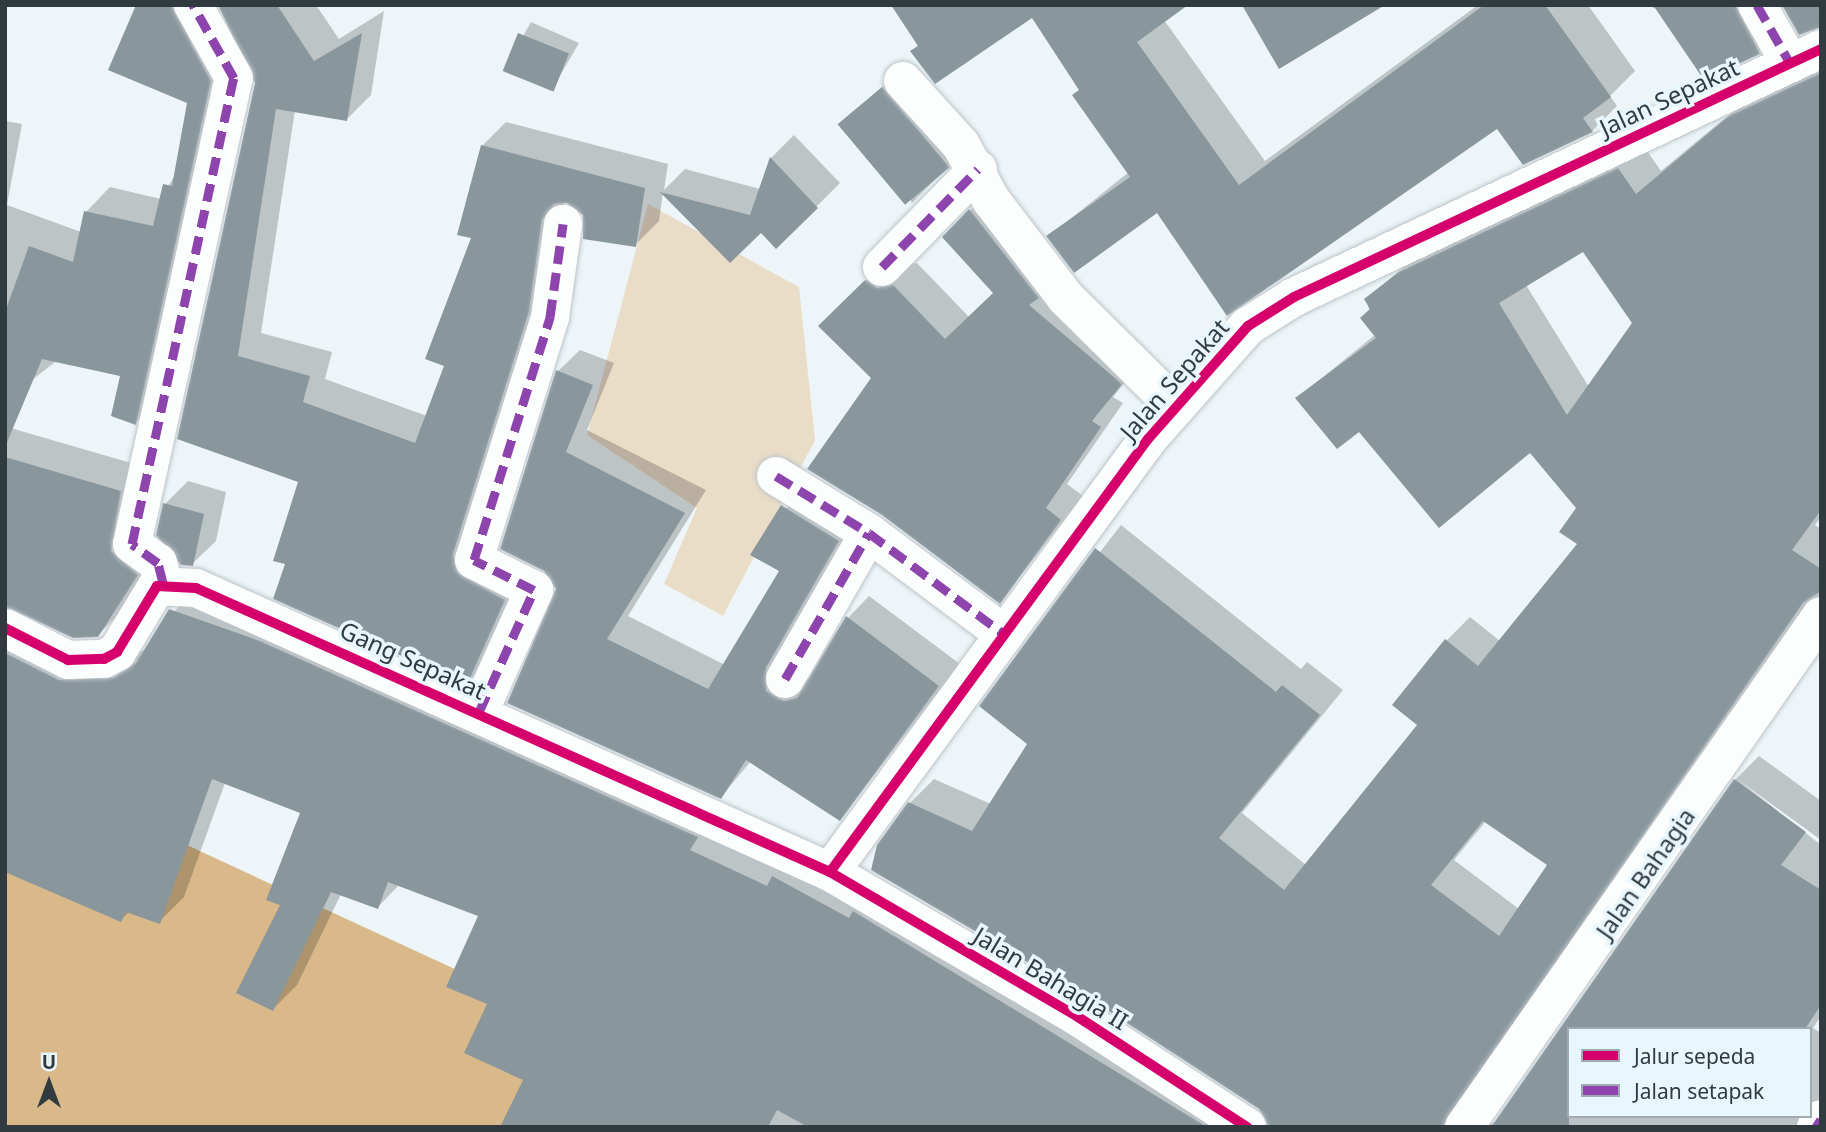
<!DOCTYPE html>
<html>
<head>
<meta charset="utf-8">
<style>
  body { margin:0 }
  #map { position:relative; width:1826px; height:1132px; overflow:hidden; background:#edf5f8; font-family:"Noto Sans",sans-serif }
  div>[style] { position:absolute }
  .green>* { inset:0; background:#eaddc8 }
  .water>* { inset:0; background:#d9b989 }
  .shadow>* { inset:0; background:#0003 }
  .building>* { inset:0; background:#89969c; transform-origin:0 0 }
  .roads { filter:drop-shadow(0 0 2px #bdc4c8) drop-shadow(0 0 2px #bdc4c8) }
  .street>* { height:38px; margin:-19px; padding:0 19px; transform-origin:19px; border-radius:19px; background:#fcfefe }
  .quiet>* { height:9px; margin-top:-4.5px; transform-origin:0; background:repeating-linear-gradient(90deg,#8e44ad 0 18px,transparent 0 27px) }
  .cycleway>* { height:10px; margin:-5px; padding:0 5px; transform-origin:5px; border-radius:5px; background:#d6006c }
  span { translate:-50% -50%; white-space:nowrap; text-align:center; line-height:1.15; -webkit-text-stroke:7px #e8f6fd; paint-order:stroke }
  .street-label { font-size:24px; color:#313a3e }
  .frame { position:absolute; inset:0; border:7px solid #313a3e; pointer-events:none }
  .legend { position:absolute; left:1567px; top:1027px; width:245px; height:91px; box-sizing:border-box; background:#e8f6fd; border:2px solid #9fabb1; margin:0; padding:9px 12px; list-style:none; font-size:21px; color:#313a3e }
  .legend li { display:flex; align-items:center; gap:14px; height:35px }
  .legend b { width:35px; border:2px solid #9fabb1 }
  .north { position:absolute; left:14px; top:1048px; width:70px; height:70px; -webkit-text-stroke:5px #e8f6fd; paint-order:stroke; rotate:0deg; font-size:19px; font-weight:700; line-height:28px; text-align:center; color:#313a3e }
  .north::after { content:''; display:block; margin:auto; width:24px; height:32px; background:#313a3e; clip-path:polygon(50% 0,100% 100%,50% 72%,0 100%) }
</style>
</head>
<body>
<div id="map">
  <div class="green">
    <i style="clip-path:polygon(648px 204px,799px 287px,815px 440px,723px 616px,664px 584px,697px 508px,587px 435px)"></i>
  </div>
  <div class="water">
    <i style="clip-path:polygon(5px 761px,459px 971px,591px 1127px,5px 1127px)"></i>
  </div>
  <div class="shadow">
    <i style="clip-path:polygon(evenodd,138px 5px,205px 5px,234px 57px,159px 399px,135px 423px,122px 375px,55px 362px,27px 384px,7px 427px,145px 467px,135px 526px,161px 550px,122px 611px,97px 636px,10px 607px,11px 616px,83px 656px,131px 657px,147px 648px,195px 585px,878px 887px,1268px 1123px,1260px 1107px,910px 803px,934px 779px,991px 804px,1030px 744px,981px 706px,1121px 525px,1301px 669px,1307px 662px,1343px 690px,1242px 813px,1306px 865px,1420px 725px,1446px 641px,1470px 617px,1500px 641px,1579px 544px,1578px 508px,1530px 451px,1359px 429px,1297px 398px,1376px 334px,1366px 299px,1426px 248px,1643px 145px,1661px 171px,1755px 93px,1821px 62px,1821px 517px,1815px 525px,1821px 529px,1821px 593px,1470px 1088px,1488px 1125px,1497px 1121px,1735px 780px,1759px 756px,1821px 801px,1821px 840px,1737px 779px,1821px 845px,1821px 1016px,1813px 1028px,1821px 1033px,1821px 1127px,527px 1127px,525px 1080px,489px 1004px,480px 916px,400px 884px,378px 907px,341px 894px,297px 985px,273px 1009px,282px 904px,302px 812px,225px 783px,184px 897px,159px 922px,130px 911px,121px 920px,5px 791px,5px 121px,22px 124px,7px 205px,81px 232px,86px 212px,110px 187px,161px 199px,176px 173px,189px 102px,138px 5px,1583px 249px,1635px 323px,1589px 387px,1526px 285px,1583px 249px,138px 5px,1486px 821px,1549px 864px,1519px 909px,1454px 860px,1486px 821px,138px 5px,1569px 1029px,1810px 1029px,1810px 1116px,1569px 1116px,1569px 1029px)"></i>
    <i style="clip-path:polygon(221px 5px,316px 5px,339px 39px,384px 11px,371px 95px,347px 119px,295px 110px,261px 333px,332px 352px,325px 379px,427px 416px,446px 365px,474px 237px,482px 146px,506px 122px,668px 164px,664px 190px,685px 169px,760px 189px,771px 158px,794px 135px,840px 183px,776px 247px,761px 231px,730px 260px,663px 192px,659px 221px,635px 245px,564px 201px,552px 287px,480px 550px,528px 576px,490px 660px,467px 683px,287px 562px,300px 481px,179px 438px,257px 83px)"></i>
    <i style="clip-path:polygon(893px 5px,1164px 20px,1265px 161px,1478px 5px,1588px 5px,1635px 71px,1610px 96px,1617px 106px,1592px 131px,1498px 126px,1049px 236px,1129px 172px,1033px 15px,912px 51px,919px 44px)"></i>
    <i style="clip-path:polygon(1647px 5px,1771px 5px,1783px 28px,1759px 52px)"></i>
    <i style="clip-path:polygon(531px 22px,579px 43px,551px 91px,504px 70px)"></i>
    <i style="clip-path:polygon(906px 65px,970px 144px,912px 203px,865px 103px)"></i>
    <i style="clip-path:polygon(993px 188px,1143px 360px,1113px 397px,1123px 403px,1067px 484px,1083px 496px,1000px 601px,873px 378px,820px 326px,889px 258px,901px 266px,917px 263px,969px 317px,995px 293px,944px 237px)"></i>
    <i style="clip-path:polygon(580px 350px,614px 363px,587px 430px,706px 490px,628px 616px,725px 665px,782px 570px,753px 554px,804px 484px,860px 518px,795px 676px,809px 680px,848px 618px,869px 596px,960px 664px,840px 819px,751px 761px,721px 797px,558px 589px,558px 371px)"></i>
    <i style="clip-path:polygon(188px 481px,226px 492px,216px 541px,192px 564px,165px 504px)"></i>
  </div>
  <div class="building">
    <i style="clip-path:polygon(136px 5px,171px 5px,211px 81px,136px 425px,111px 416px,120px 376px,42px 359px,5px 447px,5px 312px,29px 246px,73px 262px,84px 211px,153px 226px,163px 184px,172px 186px,187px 103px,108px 70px)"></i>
    <i style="clip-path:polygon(218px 5px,277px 5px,314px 61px,362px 33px,347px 121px,276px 109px,238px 356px,310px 376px,303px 402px,415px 443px,444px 366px,425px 359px,471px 238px,457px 235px,481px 145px,645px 188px,636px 247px,583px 239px,583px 215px,567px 203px,554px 204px,542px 220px,529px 312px,453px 554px,457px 573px,505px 600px,467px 685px,273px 599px,285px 564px,273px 561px,298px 482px,177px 439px,255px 83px)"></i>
    <i style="clip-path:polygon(891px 5px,1188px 5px,1137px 42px,1239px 185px,1484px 5px,1545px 5px,1611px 97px,1583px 118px,1593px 132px,1523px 165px,1497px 129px,1227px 316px,1157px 213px,1074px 273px,1046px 236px,1130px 177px,1072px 95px,1079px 90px,1032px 18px,935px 84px,910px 51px,918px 46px)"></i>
    <i style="clip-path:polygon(1242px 5px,1385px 5px,1279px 69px)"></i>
    <i style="clip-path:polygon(1653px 5px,1735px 5px,1760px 54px,1704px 80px)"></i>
    <i style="clip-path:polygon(1782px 5px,1821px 5px,1821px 27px,1799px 35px)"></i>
    <i style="left:518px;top:33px;width:55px;height:41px;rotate:22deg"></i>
    <i style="clip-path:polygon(evenodd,1821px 73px,1821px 510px,1792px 550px,1821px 569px,1821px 591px,1803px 603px,1442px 1127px,1269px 1127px,1259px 1109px,1090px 999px,871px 870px,877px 845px,908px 802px,972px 831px,1027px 744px,979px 706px,1095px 548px,1276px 692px,1282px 685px,1320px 715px,1219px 838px,1284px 890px,1417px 725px,1392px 705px,1445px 639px,1478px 666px,1577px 544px,1559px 532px,1576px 508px,1530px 453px,1439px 528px,1359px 432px,1337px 449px,1295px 398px,1376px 338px,1360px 318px,1370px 309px,1364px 299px,1399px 272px,1618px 168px,1636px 194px,1729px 116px,1821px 73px,1583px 252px,1632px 323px,1567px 415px,1499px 303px,1583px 252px,1821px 73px,1483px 821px,1547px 865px,1499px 936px,1431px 885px,1483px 821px)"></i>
    <i style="left:882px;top:87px;width:105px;height:58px;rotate:50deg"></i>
    <i style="clip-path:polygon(770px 157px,818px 208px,776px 249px,761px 233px,730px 263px,660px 192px,750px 215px)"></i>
    <i style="clip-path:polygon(969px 209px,1039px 298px,1029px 305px,1122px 384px,1092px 421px,1101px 427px,1046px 508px,1061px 520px,1000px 604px,882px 515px,807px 469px,871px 378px,818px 326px,865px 280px,877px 288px,893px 285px,945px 339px,993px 293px,942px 237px)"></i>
    <i style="clip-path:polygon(556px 370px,593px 385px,566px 452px,685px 513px,607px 639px,708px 689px,779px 571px,750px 555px,781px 505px,839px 541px,766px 668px,766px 691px,784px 701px,797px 698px,846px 616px,939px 686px,840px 821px,746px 760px,721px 799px,507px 703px,556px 589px,544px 571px,500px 549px)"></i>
    <i style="clip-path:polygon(5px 457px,121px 491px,111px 551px,138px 575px,98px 637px,73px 638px,5px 606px)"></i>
    <i style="clip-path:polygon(163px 503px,204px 514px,193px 566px,181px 565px,156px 535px)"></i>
    <i style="clip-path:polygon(169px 609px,260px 641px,698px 837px,690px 850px,767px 886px,772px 876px,849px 918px,853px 911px,1207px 1127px,808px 1127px,777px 1110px,768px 1127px,500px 1127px,523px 1080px,464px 1053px,487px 1004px,446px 987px,478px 916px,388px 882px,378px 909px,331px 892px,273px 1011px,236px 993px,280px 905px,266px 900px,300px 813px,212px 779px,160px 924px,126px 912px,121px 922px,5px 872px,5px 653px,59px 680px,114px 678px,136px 663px)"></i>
    <i style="clip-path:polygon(1734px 779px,1806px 832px,1781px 865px,1821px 890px,1821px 1005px,1805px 1029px,1569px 1029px,1569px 1127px,1491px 1127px)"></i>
  </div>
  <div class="roads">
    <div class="street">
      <i style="left:1757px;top:5px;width:67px;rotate:60.4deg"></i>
      <i style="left:903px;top:81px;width:86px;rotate:47.8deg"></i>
      <i style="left:961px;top:145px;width:63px;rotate:61.4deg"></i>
      <i style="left:991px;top:200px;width:123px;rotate:52.6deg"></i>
      <i style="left:1066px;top:298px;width:153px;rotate:44.7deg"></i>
      <i style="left:882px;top:267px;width:137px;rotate:-45.6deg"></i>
      <i style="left:776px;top:476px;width:109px;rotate:31.5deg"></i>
      <i style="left:869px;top:533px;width:169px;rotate:36.8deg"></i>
      <i style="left:163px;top:583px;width:21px;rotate:-104deg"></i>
      <i style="left:158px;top:563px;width:32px;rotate:-144deg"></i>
      <i style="left:132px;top:544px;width:477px;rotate:-77.7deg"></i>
      <i style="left:234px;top:78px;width:84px;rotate:-119.3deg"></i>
      <i style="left:5px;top:628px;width:71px;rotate:26.9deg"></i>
      <i style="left:68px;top:660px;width:36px;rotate:-2deg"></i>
      <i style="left:104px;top:659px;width:15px;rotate:-28deg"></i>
      <i style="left:117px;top:652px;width:77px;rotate:-58.8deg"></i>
      <i style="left:157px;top:586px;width:39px;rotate:3deg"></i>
      <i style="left:196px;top:588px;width:695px;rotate:24.13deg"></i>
      <i style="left:830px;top:872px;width:287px;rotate:30.3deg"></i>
      <i style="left:1078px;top:1017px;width:202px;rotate:33.1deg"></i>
      <i style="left:785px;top:679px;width:168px;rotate:-60.1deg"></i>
      <i style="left:479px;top:712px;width:134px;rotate:-65.7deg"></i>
      <i style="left:534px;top:590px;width:67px;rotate:-153.4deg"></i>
      <i style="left:474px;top:560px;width:255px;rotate:-72.6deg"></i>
      <i style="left:550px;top:317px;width:94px;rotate:-82deg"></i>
      <i style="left:830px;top:872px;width:537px;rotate:-53.71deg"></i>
      <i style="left:1148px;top:439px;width:151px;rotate:-48.5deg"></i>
      <i style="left:1248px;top:326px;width:54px;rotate:-32.2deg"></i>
      <i style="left:1294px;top:297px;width:582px;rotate:-25.2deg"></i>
      <i style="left:1464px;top:1127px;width:623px;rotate:-55.06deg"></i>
      <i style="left:1816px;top:1127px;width:9px;rotate:-58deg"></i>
    </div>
  </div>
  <div class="quiet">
    <i style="left:1757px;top:5px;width:67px;rotate:60.4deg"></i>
    <i style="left:882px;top:267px;width:137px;rotate:-45.6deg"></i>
    <i style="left:776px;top:476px;width:109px;rotate:31.5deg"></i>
    <i style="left:869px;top:533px;width:169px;rotate:36.8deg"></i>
    <i style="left:163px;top:583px;width:21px;rotate:-104deg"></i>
    <i style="left:158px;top:563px;width:32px;rotate:-144deg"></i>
    <i style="left:132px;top:544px;width:477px;rotate:-77.7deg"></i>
    <i style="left:234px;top:78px;width:84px;rotate:-119.3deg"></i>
    <i style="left:785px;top:679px;width:168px;rotate:-60.1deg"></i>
    <i style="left:479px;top:712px;width:134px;rotate:-65.7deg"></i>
    <i style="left:534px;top:590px;width:67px;rotate:-153.4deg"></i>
    <i style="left:474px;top:560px;width:255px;rotate:-72.6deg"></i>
    <i style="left:550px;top:317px;width:94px;rotate:-82deg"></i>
    <i style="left:1816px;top:1127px;width:9px;rotate:-58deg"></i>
  </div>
  <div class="cycleway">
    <i style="left:5px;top:628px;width:71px;rotate:26.9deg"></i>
    <i style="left:68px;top:660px;width:36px;rotate:-2deg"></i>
    <i style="left:104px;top:659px;width:15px;rotate:-28deg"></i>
    <i style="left:117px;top:652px;width:77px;rotate:-58.8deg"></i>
    <i style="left:157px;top:586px;width:39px;rotate:3deg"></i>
    <i style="left:196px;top:588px;width:695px;rotate:24.13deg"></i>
    <i style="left:830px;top:872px;width:287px;rotate:30.3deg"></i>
    <i style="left:1078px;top:1017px;width:202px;rotate:33.1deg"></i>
    <i style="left:830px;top:872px;width:537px;rotate:-53.71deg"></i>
    <i style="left:1148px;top:439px;width:151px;rotate:-48.5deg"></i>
    <i style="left:1248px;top:326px;width:54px;rotate:-32.2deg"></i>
    <i style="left:1294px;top:297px;width:582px;rotate:-25.2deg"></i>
  </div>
  <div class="street-label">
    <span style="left:1669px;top:97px;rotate:-25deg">Jalan Sepakat</span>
    <span style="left:1174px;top:379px;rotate:-49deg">Jalan Sepakat</span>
    <span style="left:413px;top:660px;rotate:24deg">Gang Sepakat</span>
    <span style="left:1645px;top:873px;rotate:-55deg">Jalan Bahagia</span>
    <span style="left:1051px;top:978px;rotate:31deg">Jalan Bahagia II</span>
  </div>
  <div class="frame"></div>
  <ul class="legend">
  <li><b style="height:9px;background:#d6006c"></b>Jalur sepeda</li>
  <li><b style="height:9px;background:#8e44ad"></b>Jalan setapak</li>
  </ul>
  <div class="north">U</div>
</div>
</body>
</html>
